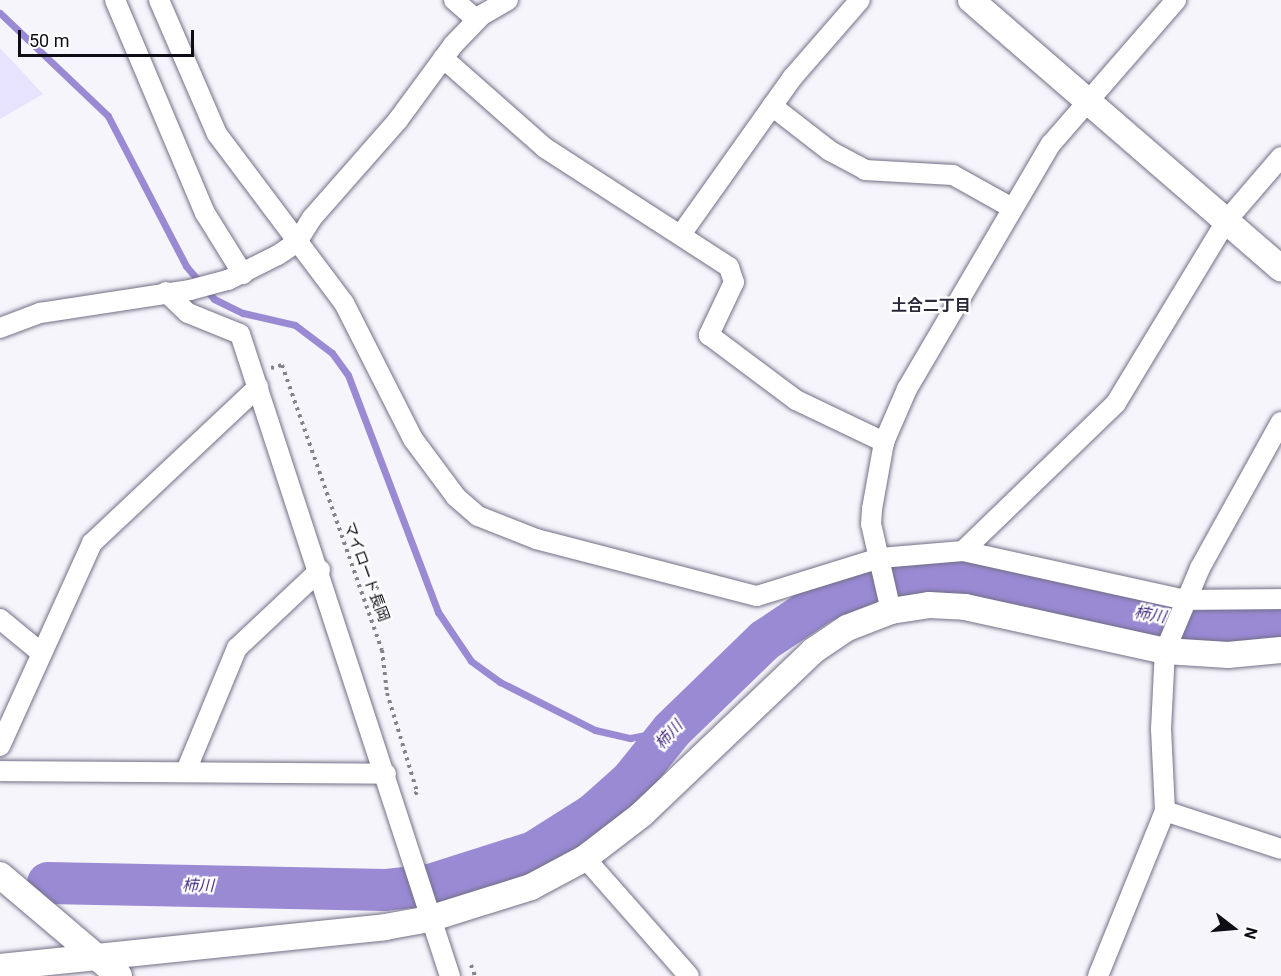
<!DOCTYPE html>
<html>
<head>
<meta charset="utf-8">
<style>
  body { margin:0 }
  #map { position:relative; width:1281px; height:976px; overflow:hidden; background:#f6f5fb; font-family:Roboto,"Noto Sans JP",sans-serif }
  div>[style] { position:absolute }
  .green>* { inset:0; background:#e7e2fe }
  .stream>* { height:7px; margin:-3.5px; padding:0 3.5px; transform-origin:3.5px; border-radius:3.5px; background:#9a8ad4 }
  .river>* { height:42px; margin:-21px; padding:0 21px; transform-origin:21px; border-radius:21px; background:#9a8ad4 }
  .path>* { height:4px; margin-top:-2px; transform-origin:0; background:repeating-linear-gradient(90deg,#84838b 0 3px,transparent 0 7.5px) }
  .roads { filter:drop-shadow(0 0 2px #736f87) drop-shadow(0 0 2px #736f87) }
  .minor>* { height:20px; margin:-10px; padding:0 10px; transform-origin:10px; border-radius:10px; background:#fff }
  .tertiary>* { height:26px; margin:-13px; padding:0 13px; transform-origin:13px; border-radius:13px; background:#fff }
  span { translate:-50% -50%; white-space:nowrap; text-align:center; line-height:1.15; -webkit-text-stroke:4.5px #fff; paint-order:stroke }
  .street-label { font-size:15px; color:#0e0d16 }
  .neighbourhood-label { font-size:16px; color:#2c283d; font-weight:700 }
  .water-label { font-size:16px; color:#492e85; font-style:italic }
  .north { position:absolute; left:1203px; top:898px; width:60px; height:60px; -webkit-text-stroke:4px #fff; paint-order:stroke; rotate:106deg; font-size:16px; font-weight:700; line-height:24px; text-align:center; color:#0e0d16 }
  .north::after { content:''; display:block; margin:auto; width:21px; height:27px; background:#0e0d16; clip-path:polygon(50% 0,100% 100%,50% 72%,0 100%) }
  .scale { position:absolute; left:18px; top:30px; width:176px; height:27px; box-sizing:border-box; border:3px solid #0e0d16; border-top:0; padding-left:8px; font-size:18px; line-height:21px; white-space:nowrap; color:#0e0d16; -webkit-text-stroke:4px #fff; paint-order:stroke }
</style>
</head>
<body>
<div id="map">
  <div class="green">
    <i style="clip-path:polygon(0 48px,43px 94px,0 119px)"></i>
  </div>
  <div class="stream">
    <i style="left:0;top:13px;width:149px;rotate:43.6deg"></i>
    <i style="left:108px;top:116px;width:169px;rotate:62.5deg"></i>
    <i style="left:186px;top:266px;width:43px;rotate:49.7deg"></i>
    <i style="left:214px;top:299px;width:32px;rotate:26deg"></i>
    <i style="left:243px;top:313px;width:53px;rotate:13deg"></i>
    <i style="left:295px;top:325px;width:46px;rotate:37.1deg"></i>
    <i style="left:332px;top:353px;width:27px;rotate:54deg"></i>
    <i style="left:348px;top:375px;width:254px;rotate:69.2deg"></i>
    <i style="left:438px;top:612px;width:59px;rotate:56deg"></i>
    <i style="left:471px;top:661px;width:36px;rotate:36deg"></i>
    <i style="left:500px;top:682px;width:106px;rotate:26.8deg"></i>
    <i style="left:595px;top:730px;width:36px;rotate:13deg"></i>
    <i style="left:630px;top:738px;width:43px;rotate:-10.8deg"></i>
  </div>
  <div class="river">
    <i style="left:48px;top:883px;width:337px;rotate:1.2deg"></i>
    <i style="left:385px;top:890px;width:45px;rotate:-6.3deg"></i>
    <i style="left:430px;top:885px;width:109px;rotate:-17.6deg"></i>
    <i style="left:534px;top:852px;width:71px;rotate:-32.3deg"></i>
    <i style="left:594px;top:814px;width:50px;rotate:-41.7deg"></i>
    <i style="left:631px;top:781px;width:65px;rotate:-51.2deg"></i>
    <i style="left:672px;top:730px;width:129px;rotate:-44.1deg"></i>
    <i style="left:765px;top:640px;width:69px;rotate:-33.7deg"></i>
    <i style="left:822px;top:602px;width:53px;rotate:-21.2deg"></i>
    <i style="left:871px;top:583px;width:45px;rotate:-9deg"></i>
    <i style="left:915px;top:576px;width:70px;rotate:1.6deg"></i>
    <i style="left:985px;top:578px;width:216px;rotate:12deg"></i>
    <i style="left:1196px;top:623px;width:85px;rotate:-0.7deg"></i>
  </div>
  <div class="path">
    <i style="left:271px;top:368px;width:11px;rotate:-15deg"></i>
    <i style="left:282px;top:365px;width:302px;rotate:70.7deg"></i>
    <i style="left:382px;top:650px;width:43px;rotate:83.4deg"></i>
    <i style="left:387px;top:693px;width:103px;rotate:73.1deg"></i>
    <i style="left:417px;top:792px;width:6px;rotate:129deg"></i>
    <i style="left:471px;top:965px;width:12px;rotate:70deg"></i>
  </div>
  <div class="roads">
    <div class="minor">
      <i style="left:115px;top:0;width:231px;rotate:67.1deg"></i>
      <i style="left:205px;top:213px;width:72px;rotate:58.1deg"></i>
      <i style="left:159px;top:0;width:146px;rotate:66.6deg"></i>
      <i style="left:217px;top:134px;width:211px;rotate:53.1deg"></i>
      <i style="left:344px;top:303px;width:153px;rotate:63.1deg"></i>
      <i style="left:413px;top:439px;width:72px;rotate:53.4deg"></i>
      <i style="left:456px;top:497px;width:29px;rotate:41deg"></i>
      <i style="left:478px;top:516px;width:62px;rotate:21.6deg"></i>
      <i style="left:536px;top:539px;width:228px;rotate:14.5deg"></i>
      <i style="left:757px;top:596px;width:129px;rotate:-17.2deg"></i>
      <i style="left:880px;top:558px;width:83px;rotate:-4.8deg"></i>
      <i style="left:963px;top:551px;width:213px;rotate:-44deg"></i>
      <i style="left:1116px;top:403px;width:214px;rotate:-58.8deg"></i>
      <i style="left:1227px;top:220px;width:83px;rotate:-49.4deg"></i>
      <i style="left:454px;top:0;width:30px;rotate:41deg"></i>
      <i style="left:443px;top:58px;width:136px;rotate:41.4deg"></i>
      <i style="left:545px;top:148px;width:219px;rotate:32.9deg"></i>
      <i style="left:729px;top:267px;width:16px;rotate:72deg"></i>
      <i style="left:734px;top:282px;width:59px;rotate:115.3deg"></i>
      <i style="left:709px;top:335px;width:109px;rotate:36.8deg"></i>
      <i style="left:796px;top:400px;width:98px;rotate:25.5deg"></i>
      <i style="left:772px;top:106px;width:73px;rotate:37.8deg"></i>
      <i style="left:830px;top:151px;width:40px;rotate:28deg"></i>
      <i style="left:865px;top:170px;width:88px;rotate:3.3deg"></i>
      <i style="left:953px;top:175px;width:68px;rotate:29.2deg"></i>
      <i style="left:682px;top:233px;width:191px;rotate:-54.6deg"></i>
      <i style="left:793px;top:77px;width:102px;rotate:-49deg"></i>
      <i style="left:166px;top:292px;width:30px;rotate:44deg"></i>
      <i style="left:188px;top:313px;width:56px;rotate:22deg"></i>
      <i style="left:240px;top:334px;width:675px;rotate:71.89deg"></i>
      <i style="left:0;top:328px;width:43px;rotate:-20.6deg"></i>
      <i style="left:40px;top:313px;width:152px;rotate:-8.7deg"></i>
      <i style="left:190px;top:290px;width:39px;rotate:-15deg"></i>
      <i style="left:228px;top:280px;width:56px;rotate:-26.6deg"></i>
      <i style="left:278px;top:255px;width:23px;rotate:-34deg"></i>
      <i style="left:297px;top:242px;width:28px;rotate:-58deg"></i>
      <i style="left:312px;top:218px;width:130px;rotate:-48.7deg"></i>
      <i style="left:398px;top:120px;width:93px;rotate:-53.7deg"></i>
      <i style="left:453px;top:45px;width:42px;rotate:-46deg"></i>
      <i style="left:482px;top:15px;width:30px;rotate:-30deg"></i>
      <i style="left:963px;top:551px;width:228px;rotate:12.4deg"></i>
      <i style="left:1186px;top:600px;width:95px;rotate:-0.6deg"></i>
      <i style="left:891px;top:611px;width:89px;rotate:-102.9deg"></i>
      <i style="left:871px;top:524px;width:15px;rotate:-86deg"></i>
      <i style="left:872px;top:509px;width:68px;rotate:-79.8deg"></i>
      <i style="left:884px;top:442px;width:58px;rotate:-66.5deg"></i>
      <i style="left:907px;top:389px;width:284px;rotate:-59.6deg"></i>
      <i style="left:1051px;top:144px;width:191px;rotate:-49deg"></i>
      <i style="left:0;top:619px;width:52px;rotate:39.5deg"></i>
      <i style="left:0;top:746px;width:223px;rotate:-65.6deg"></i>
      <i style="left:92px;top:543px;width:228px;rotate:-43.2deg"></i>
      <i style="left:0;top:771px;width:386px;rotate:0.4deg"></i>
      <i style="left:186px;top:771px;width:133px;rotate:-67.5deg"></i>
      <i style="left:237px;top:648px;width:114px;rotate:-43.2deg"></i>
      <i style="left:1165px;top:811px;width:122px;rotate:18.1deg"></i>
      <i style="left:585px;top:858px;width:157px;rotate:48.6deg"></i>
      <i style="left:1098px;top:976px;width:178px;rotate:-67.9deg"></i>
      <i style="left:1165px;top:811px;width:82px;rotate:-92.8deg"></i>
      <i style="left:1161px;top:729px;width:78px;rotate:-87.1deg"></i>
      <i style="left:1165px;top:651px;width:90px;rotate:-67.1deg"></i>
      <i style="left:1200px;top:568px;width:167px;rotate:-61deg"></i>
    </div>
    <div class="tertiary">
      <i style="left:971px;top:0;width:410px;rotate:40.9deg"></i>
      <i style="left:0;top:875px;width:156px;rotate:40.3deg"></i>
      <i style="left:0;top:967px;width:387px;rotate:-5.9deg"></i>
      <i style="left:385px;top:927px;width:45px;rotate:-10.3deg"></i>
      <i style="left:429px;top:919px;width:107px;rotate:-17.4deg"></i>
      <i style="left:531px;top:887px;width:61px;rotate:-28.2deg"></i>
      <i style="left:585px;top:858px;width:71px;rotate:-37.5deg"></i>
      <i style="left:641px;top:815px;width:238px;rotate:-43.6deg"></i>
      <i style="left:813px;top:651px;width:41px;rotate:-34.1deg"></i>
      <i style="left:847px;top:628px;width:47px;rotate:-21.1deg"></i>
      <i style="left:891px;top:611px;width:38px;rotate:-9deg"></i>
      <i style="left:929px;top:605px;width:36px;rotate:3deg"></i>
      <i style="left:965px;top:607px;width:205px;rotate:12.4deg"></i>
      <i style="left:1165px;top:651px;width:63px;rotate:3.6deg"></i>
      <i style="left:1228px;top:655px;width:53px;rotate:-5.4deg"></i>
    </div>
  </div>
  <div class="street-label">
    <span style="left:366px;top:572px;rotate:70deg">マイロード長岡</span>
  </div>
  <div class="neighbourhood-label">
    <span style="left:931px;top:306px">土合二丁目</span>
  </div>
  <div class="water-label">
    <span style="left:1150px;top:615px;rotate:10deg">柿川</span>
    <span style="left:669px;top:735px;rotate:-48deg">柿川</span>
    <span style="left:198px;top:886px;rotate:1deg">柿川</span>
  </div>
  <div class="north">N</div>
  <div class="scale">50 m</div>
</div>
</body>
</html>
